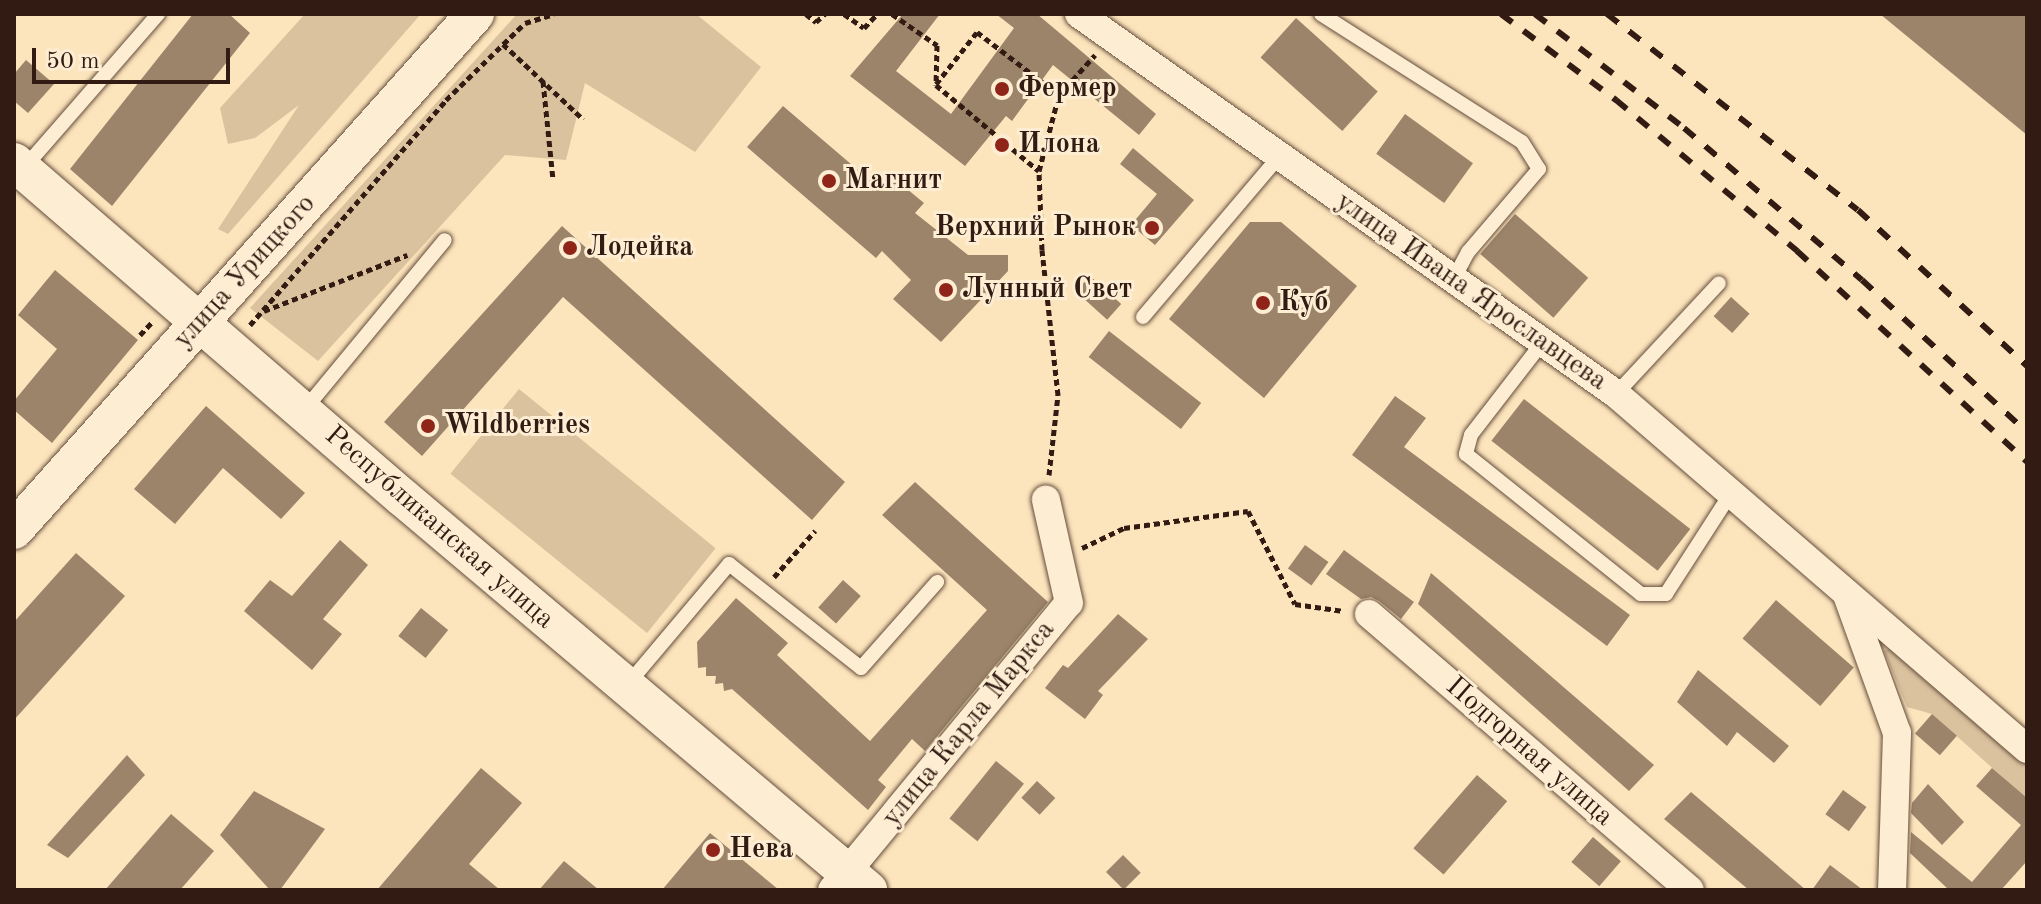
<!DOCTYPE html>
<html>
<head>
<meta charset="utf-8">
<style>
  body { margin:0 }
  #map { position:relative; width:2041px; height:904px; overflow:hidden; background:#fce4bc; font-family:"Old Standard TT",serif }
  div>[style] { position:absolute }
  .green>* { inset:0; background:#dac29f; transform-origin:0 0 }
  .building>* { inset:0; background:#9b846a; transform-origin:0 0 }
  .path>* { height:5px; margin-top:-2.5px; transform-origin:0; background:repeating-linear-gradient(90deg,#321b12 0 6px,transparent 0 10px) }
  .roads { filter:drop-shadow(0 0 2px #644d3c) drop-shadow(0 0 2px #644d3c) }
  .lane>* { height:14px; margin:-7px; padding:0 7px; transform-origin:7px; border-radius:7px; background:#fdedd3 }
  .street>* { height:28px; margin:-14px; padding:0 14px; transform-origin:14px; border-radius:14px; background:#fdedd3 }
  .secondary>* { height:38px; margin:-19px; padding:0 19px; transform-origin:19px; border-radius:19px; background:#fdedd3 }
  .rail>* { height:6px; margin-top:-3px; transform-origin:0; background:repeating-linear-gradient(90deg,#321b12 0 14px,transparent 0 28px) }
  .dots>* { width:22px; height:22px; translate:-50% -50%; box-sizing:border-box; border:4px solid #fdedd3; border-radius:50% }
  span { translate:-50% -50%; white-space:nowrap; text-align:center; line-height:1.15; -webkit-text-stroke:6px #fdedd3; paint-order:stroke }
  .poi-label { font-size:28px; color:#321b12; font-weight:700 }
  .left { translate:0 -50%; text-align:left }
  .right { translate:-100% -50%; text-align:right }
  .street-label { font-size:28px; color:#321b12 }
  .frame { position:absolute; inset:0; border:16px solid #321b12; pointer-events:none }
  .scale { position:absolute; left:32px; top:48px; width:198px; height:36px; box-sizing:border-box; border:4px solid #321b12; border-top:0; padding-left:10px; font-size:24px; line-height:28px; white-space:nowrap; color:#321b12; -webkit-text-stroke:6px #fdedd3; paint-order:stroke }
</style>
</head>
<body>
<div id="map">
  <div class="green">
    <i style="clip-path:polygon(305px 14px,421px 14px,228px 234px,218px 229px,299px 105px,255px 138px,228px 144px,220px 108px)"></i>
    <i style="clip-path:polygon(517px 14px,696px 14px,761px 67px,695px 152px,585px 83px,566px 160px,505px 155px,318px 361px,250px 308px)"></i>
    <i style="left:519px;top:389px;width:253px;height:109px;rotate:39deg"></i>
    <i style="clip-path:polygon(1901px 643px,2027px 753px,2027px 799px,1932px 714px,1907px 707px,1884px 651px)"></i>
  </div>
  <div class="building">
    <i style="clip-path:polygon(193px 14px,229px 14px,250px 33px,112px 206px,70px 169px)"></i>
    <i style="clip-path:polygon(903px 14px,940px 14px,896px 71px,951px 114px,1014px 28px,996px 14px,1037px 14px,1156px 114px,1139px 135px,1053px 65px,1012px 121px,1006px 116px,965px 166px,850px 76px)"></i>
    <i style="clip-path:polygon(1880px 14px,2027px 14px,2027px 135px)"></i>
    <i style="left:1296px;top:18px;width:110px;height:53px;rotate:42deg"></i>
    <i style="clip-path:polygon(26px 60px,54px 84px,28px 113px,14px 101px,14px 74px)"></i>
    <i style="clip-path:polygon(783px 106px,879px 188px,890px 175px,924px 203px,915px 213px,968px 255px,1008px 255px,1008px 271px,941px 342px,893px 299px,911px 280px,882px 251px,876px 258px,747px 147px)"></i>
    <i style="left:1405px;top:114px;width:84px;height:49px;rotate:36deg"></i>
    <i style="clip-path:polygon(1133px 148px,1194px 200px,1155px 245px,1131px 225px,1157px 194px,1120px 164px)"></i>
    <i style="left:1515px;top:214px;width:97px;height:53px;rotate:41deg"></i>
    <i style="clip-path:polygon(1250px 222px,1281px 222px,1357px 286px,1264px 398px,1169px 319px)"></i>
    <i style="clip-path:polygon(562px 226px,845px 482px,812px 520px,563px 297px,422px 456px,384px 422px)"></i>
    <i style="clip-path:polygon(55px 270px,138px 340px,52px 443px,14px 410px,14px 401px,57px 349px,18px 315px)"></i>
    <i style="left:1090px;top:276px;width:42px;height:21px;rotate:42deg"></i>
    <i style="left:1731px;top:297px;width:25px;height:26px;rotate:42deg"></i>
    <i style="left:1109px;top:331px;width:117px;height:33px;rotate:38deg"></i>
    <i style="clip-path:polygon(1395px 396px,1426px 418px,1404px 447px,1630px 615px,1607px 646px,1352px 455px)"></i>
    <i style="left:1524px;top:399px;width:211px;height:53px;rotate:38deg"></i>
    <i style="clip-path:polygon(206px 406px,305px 493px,281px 519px,223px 468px,175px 524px,134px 489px)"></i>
    <i style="clip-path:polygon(915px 482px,1048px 602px,925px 751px,912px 739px,878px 780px,886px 787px,868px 810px,732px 689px,724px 691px,723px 683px,715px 684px,716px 676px,706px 676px,706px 667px,698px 668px,697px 642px,736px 598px,788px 643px,777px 655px,870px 741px,987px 610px,882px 515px)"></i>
    <i style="clip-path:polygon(340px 540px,368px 565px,323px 619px,342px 634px,312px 670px,244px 611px,270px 580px,292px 596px)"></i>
    <i style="left:1305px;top:545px;width:29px;height:29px;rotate:36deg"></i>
    <i style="clip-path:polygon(1344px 550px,1414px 602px,1401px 619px,1379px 601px,1371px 597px,1361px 599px,1326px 574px)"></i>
    <i style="clip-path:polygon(76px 553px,125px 596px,14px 720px,14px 622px)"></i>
    <i style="clip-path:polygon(1431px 573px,1654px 765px,1629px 791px,1418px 604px)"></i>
    <i style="left:843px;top:580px;width:24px;height:37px;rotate:42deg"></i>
    <i style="left:1776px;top:600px;width:103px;height:51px;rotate:41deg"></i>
    <i style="left:421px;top:608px;width:35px;height:36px;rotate:39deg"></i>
    <i style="clip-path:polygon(1118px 614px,1148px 639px,1098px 691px,1103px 695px,1085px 719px,1045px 688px,1063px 665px,1068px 668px)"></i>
    <i style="clip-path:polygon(1698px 670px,1789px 746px,1774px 763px,1737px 732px,1727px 746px,1677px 702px)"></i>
    <i style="left:1932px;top:714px;width:33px;height:26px;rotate:41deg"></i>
    <i style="clip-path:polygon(127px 755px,145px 775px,68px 858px,47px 845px)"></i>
    <i style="left:996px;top:761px;width:36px;height:74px;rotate:39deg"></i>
    <i style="clip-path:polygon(481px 768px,522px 803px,469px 864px,500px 890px,377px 890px)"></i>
    <i style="clip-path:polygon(1992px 768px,2027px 798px,2027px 861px,2001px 890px,1949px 890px,1910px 853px,1911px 832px,1972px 882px,2021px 825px,1976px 786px)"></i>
    <i style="left:1477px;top:775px;width:40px;height:97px;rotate:41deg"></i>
    <i style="left:1037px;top:781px;width:25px;height:23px;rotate:43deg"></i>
    <i style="clip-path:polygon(1928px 784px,1964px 822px,1942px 845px,1911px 813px,1912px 803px)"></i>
    <i style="left:1843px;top:790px;width:29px;height:30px;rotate:36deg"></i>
    <i style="clip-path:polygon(254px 791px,325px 829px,280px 890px,270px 890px,220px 835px)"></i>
    <i style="clip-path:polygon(1691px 792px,1806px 890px,1749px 890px,1664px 819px)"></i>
    <i style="clip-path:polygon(171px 814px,214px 851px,180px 890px,105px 890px)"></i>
    <i style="clip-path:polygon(710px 833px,779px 890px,662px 890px)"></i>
    <i style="left:1593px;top:837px;width:37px;height:33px;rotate:41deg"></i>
    <i style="left:1123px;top:855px;width:25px;height:24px;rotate:45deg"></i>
    <i style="clip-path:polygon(564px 861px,599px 890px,539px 890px)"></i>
    <i style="clip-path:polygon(1830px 865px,1863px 890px,1812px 890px)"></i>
  </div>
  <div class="path">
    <i style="left:806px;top:14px;width:13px;rotate:39deg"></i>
    <i style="left:816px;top:22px;width:12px;rotate:-42deg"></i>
    <i style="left:844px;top:14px;width:24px;rotate:35deg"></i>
    <i style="left:864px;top:28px;width:19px;rotate:-47deg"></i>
    <i style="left:892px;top:14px;width:55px;rotate:34.6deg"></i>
    <i style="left:937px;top:45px;width:40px;rotate:91.4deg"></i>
    <i style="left:936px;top:85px;width:134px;rotate:39.9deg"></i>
    <i style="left:503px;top:44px;width:110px;rotate:43.2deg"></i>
    <i style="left:543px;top:81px;width:99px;rotate:84.2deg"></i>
    <i style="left:936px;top:84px;width:66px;rotate:-51.7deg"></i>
    <i style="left:977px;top:32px;width:103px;rotate:37.5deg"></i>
    <i style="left:264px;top:311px;width:154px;rotate:-21.4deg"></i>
    <i style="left:250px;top:325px;width:298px;rotate:-48.9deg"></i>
    <i style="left:446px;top:100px;width:110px;rotate:-44.3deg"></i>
    <i style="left:525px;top:23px;width:30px;rotate:-17deg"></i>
    <i style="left:140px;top:335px;width:19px;rotate:-47deg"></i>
    <i style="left:1049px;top:475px;width:81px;rotate:-83.6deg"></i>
    <i style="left:1058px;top:395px;width:146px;rotate:-96.3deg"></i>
    <i style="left:1042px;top:250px;width:79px;rotate:-92.2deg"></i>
    <i style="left:1039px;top:171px;width:79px;rotate:-75.3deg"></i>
    <i style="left:1059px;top:95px;width:54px;rotate:-48deg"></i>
    <i style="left:1082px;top:548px;width:47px;rotate:-25.5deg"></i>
    <i style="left:1124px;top:528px;width:125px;rotate:-7.8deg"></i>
    <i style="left:1248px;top:511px;width:104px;rotate:63.2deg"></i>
    <i style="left:1295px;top:604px;width:49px;rotate:8.1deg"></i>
    <i style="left:774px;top:577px;width:62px;rotate:-48.3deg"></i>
  </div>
  <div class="roads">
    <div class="lane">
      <i style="left:1321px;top:14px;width:238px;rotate:32.5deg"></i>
      <i style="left:1522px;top:142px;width:32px;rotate:58deg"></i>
      <i style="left:1539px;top:169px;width:109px;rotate:130.5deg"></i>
      <i style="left:1468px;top:252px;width:32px;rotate:118deg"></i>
      <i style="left:23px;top:169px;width:206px;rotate:-48.9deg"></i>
      <i style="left:1143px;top:317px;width:209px;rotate:-49.7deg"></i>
      <i style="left:1542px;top:343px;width:116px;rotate:127.7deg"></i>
      <i style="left:1471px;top:435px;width:20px;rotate:105deg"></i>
      <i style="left:1466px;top:454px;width:224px;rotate:38.7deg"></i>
      <i style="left:1641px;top:594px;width:25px"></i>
      <i style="left:1666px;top:594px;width:120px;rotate:-57.2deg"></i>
      <i style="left:1616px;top:394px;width:151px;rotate:-47.1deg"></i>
      <i style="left:305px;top:409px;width:219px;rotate:-50.4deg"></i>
      <i style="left:628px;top:684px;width:157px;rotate:-49.9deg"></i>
      <i style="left:729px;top:564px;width:168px;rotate:38.2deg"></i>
      <i style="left:861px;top:668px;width:115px;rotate:-48.5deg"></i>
    </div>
    <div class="street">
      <i style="left:1079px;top:14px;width:658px;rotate:35.28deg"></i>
      <i style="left:1616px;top:394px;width:543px;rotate:40.82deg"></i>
      <i style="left:1847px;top:595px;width:147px;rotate:70.1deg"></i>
      <i style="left:1897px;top:733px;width:157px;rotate:91.8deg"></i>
      <i style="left:1369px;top:614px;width:423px;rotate:40.7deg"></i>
      <i style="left:832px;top:890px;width:372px;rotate:-50.5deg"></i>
      <i style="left:1069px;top:603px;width:106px;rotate:-102.6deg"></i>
    </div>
    <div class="secondary">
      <i style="left:14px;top:162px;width:513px;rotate:40.81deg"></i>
      <i style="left:402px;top:497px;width:610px;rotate:40.14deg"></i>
      <i style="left:14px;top:530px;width:692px;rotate:-48.22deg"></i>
    </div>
  </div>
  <div class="rail">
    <i style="left:1501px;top:14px;width:144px;rotate:36.8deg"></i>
    <i style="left:1616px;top:100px;width:236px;rotate:39.8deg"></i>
    <i style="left:1797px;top:251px;width:312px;rotate:42.5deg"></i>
    <i style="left:1535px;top:14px;width:188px;rotate:37.4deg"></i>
    <i style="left:1684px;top:128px;width:234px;rotate:40.5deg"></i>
    <i style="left:1862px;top:280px;width:224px;rotate:42.7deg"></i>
    <i style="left:1607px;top:14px;width:318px;rotate:38deg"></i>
    <i style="left:1858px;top:210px;width:230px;rotate:42.7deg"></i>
  </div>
  <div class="dots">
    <i style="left:1002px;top:89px;background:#8f2418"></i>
    <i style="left:1002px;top:145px;background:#8f2418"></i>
    <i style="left:829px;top:181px;background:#8f2418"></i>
    <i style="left:1152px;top:228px;background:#8f2418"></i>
    <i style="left:570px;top:248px;background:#8f2418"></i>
    <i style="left:946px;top:290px;background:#8f2418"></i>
    <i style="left:1263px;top:303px;background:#8f2418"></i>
    <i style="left:428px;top:426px;background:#8f2418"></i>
    <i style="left:713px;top:850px;background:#8f2418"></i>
  </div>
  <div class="poi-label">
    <span class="left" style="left:1018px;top:89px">Фермер</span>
    <span class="left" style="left:1018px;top:145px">Илона</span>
    <span class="left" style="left:845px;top:181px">Магнит</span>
    <span class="right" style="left:1136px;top:228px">Верхний Рынок</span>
    <span class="left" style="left:586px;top:248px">Лодейка</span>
    <span class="left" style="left:962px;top:290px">Лунный Свет</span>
    <span class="left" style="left:1279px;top:303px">Куб</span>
    <span class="left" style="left:444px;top:426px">Wildberries</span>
    <span class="left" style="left:729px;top:850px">Нева</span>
  </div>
  <div class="street-label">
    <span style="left:245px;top:272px;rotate:-48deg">улица Урицкого</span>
    <span style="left:1471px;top:292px;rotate:35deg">улица Ивана Ярославцева</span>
    <span style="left:439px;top:528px;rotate:41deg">Республиканская улица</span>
    <span style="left:969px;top:724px;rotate:-51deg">улица Карла Маркса</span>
    <span style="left:1529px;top:752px;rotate:41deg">Подгорная улица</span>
  </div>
  <div class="frame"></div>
  <div class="scale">50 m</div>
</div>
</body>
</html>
